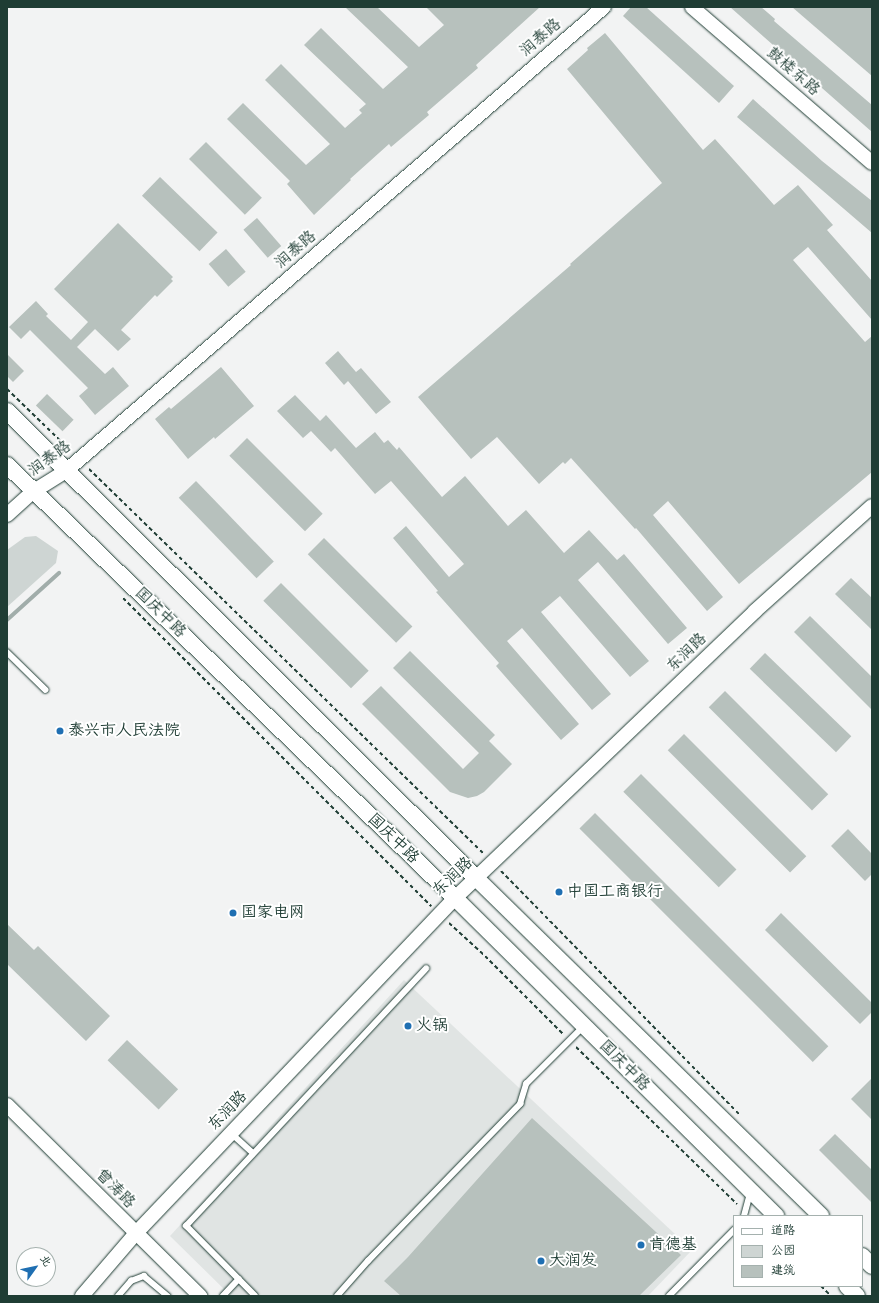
<!DOCTYPE html>
<html>
<head>
<meta charset="utf-8">
<style>
  body { margin:0 }
  #map { position:relative; width:879px; height:1303px; overflow:hidden; background:#f2f3f3; font-family:"Indie Flower","LXGW WenKai TC",sans-serif }
  div>[style] { position:absolute }
  .built>* { inset:0; background:#e0e4e3 }
  .green>* { inset:0; background:#ced5d3 }
  .stream>* { height:3.5px; margin:-1.75px; padding:0 1.75px; transform-origin:1.75px; border-radius:1.75px; background:#a1adaa }
  .building>* { inset:0; background:#b7c1bd; transform-origin:0 0 }
  .path>* { height:2px; margin-top:-1px; transform-origin:0; background:repeating-linear-gradient(90deg,#1f3d34 0 4px,transparent 0 7px) }
  .roads { filter:drop-shadow(0 0 1px #1f3d34) drop-shadow(0 0 1px #1f3d34) }
  .service>* { height:5.5px; margin:-2.75px; padding:0 2.75px; transform-origin:2.75px; border-radius:2.75px; background:#fff }
  .tertiary>* { height:14px; margin:-7px; padding:0 7px; transform-origin:7px; border-radius:7px; background:#fff }
  .secondary>* { height:16px; margin:-8px; padding:0 8px; transform-origin:8px; border-radius:8px; background:#fff }
  .dots>* { width:11px; height:11px; translate:-50% -50%; box-sizing:border-box; border:2px solid #fff; border-radius:50% }
  span { translate:-50% -50%; white-space:nowrap; text-align:center; line-height:1.15; -webkit-text-stroke:4px #fff; paint-order:stroke }
  .street-label { font-size:16px; color:#1f3d34 }
  .poi-label { font-size:16px; color:#1f3d34 }
  .left { translate:0 -50%; text-align:left }
  .frame { position:absolute; inset:0; border:8px solid #1f3d34; pointer-events:none }
  .legend { position:absolute; left:733px; top:1215px; width:130px; height:72px; box-sizing:border-box; background:#fff; border:1px solid #a5b1ae; margin:0; padding:5px 7px; list-style:none; font-size:12px; color:#1f3d34 }
  .legend li { display:flex; align-items:center; gap:8px; height:20px }
  .legend b { width:20px; border:1px solid #a5b1ae }
  .north { position:absolute; left:16px; top:1247px; width:40px; height:40px; box-sizing:border-box; background:#fff; border:1px solid #a5b1ae; border-radius:50%; rotate:57deg; font-size:11px; font-weight:700; line-height:16px; text-align:center; color:#1f3d34 }
  .north::after { content:''; display:block; margin:auto; width:14px; height:18px; background:#1f6fb2; clip-path:polygon(50% 0,100% 100%,50% 72%,0 100%) }
</style>
</head>
<body>
<div id="map">
  <div class="built">
    <i style="clip-path:polygon(404px 980px,692px 1250px,648px 1296px,231px 1296px,170px 1236px)"></i>
  </div>
  <div class="green">
    <i style="clip-path:polygon(36px 536px,58px 551px,56px 563px,7px 607px,7px 550px,25px 537px)"></i>
  </div>
  <div class="stream">
    <i style="left:7px;top:620px;width:70px;rotate:-42.1deg"></i>
  </div>
  <div class="building">
    <i style="clip-path:polygon(345px 7px,377px 7px,419px 47px,444px 25px,426px 7px,540px 7px,476px 65px,478px 68px,427px 112px,429px 115px,391px 147px,389px 144px,350px 179px,351px 180px,314px 215px,287px 184px,290px 181px,227px 119px,243px 103px,306px 165px,330px 144px,265px 80px,281px 64px,345px 128px,362px 113px,359px 110px,366px 104px,304px 45px,321px 28px,383px 89px,408px 67px)"></i>
    <i style="clip-path:polygon(631px 7px,646px 7px,734px 86px,719px 103px,623px 16px)"></i>
    <i style="clip-path:polygon(730px 7px,761px 7px,775px 19px,774px 21px,872px 105px,872px 132px)"></i>
    <i style="clip-path:polygon(792px 7px,872px 7px,872px 76px)"></i>
    <i style="clip-path:polygon(605px 33px,703px 150px,715px 139px,774px 205px,798px 185px,833px 225px,827px 230px,872px 281px,872px 320px,808px 247px,793px 260px,865px 342px,872px 336px,872px 472px,739px 584px,668px 501px,653px 515px,723px 597px,707px 611px,636px 528px,635px 529px,571px 458px,565px 464px,563px 462px,539px 484px,497px 437px,471px 459px,418px 397px,571px 265px,570px 264px,662px 183px,567px 69px,588px 50px,587px 48px)"></i>
    <i style="clip-path:polygon(753px 99px,822px 161px,872px 201px,872px 233px,737px 117px)"></i>
    <i style="left:206px;top:142px;width:79px;height:24px;rotate:45deg"></i>
    <i style="left:160px;top:177px;width:80px;height:26px;rotate:44deg"></i>
    <i style="left:257px;top:218px;width:37px;height:18px;rotate:49deg"></i>
    <i style="clip-path:polygon(118px 223px,173px 277px,171px 279px,173px 281px,157px 297px,155px 295px,121px 330px,131px 339px,118px 351px,95px 329px,77px 347px,105px 374px,113px 367px,129px 386px,95px 415px,79px 396px,88px 388px,30px 330px,21px 339px,9px 327px,36px 301px,48px 314px,46px 316px,71px 340px,88px 322px,54px 289px)"></i>
    <i style="left:226px;top:249px;width:30px;height:23px;rotate:49deg"></i>
    <i style="clip-path:polygon(338px 351px,356px 372px,361px 368px,391px 402px,376px 414px,348px 381px,344px 385px,325px 363px)"></i>
    <i style="clip-path:polygon(7px 354px,24px 371px,13px 382px,7px 376px)"></i>
    <i style="clip-path:polygon(221px 367px,254px 406px,215px 439px,214px 437px,188px 459px,155px 419px,169px 407px,171px 409px)"></i>
    <i style="left:47px;top:394px;width:37px;height:16px;rotate:44deg"></i>
    <i style="clip-path:polygon(295px 395px,320px 421px,326px 415px,356px 448px,375px 432px,384px 443px,388px 440px,397px 450px,399px 447px,442px 497px,465px 476px,508px 526px,526px 510px,564px 553px,589px 530px,617px 560px,624px 554px,687px 628px,668px 644px,598px 562px,578px 580px,649px 661px,630px 677px,560px 596px,541px 612px,611px 694px,592px 710px,522px 628px,507px 641px,579px 724px,561px 740px,496px 666px,499px 663px,436px 592px,438px 591px,393px 538px,406px 526px,449px 577px,464px 564px,391px 481px,375px 494px,335px 448px,331px 452px,311px 431px,303px 438px,277px 411px)"></i>
    <i style="left:247px;top:438px;width:107px;height:25px;rotate:45deg"></i>
    <i style="left:196px;top:481px;width:112px;height:24px;rotate:46deg"></i>
    <i style="left:324px;top:538px;width:125px;height:23px;rotate:45deg"></i>
    <i style="clip-path:polygon(851px 578px,872px 598px,872px 630px,835px 594px)"></i>
    <i style="left:281px;top:583px;width:124px;height:25px;rotate:45deg"></i>
    <i style="clip-path:polygon(810px 616px,872px 677px,872px 710px,794px 632px)"></i>
    <i style="clip-path:polygon(410px 651px,495px 735px,489px 741px,512px 764px,484px 792px,477px 796px,468px 798px,450px 792px,362px 704px,381px 686px,463px 769px,479px 753px,393px 668px)"></i>
    <i style="left:765px;top:653px;width:120px;height:22px;rotate:44deg"></i>
    <i style="left:725px;top:691px;width:146px;height:23px;rotate:45deg"></i>
    <i style="left:684px;top:734px;width:173px;height:23px;rotate:45deg"></i>
    <i style="left:641px;top:774px;width:135px;height:25px;rotate:45deg"></i>
    <i style="left:595px;top:813px;width:330px;height:22px;rotate:45deg"></i>
    <i style="clip-path:polygon(848px 829px,872px 854px,872px 874px,865px 881px,831px 846px)"></i>
    <i style="clip-path:polygon(781px 913px,872px 1003px,872px 1012px,860px 1024px,765px 930px)"></i>
    <i style="clip-path:polygon(7px 924px,34px 950px,38px 946px,110px 1016px,86px 1041px,7px 964px)"></i>
    <i style="left:127px;top:1040px;width:71px;height:28px;rotate:44deg"></i>
    <i style="clip-path:polygon(872px 1078px,872px 1120px,851px 1099px)"></i>
    <i style="clip-path:polygon(532px 1118px,681px 1255px,639px 1296px,401px 1296px,384px 1281px,408px 1257px)"></i>
    <i style="clip-path:polygon(835px 1134px,872px 1170px,872px 1203px,819px 1150px)"></i>
  </div>
  <div class="path">
    <i style="left:7px;top:389px;width:88px;rotate:44.1deg"></i>
    <i style="left:89px;top:469px;width:552px;rotate:44.27deg"></i>
    <i style="left:123px;top:598px;width:436px;rotate:45deg"></i>
    <i style="left:501px;top:871px;width:342px;rotate:45.6deg"></i>
    <i style="left:449px;top:923px;width:49px;rotate:42.5deg"></i>
    <i style="left:485px;top:956px;width:110px;rotate:45deg"></i>
    <i style="left:576px;top:1047px;width:225px;rotate:44.3deg"></i>
    <i style="left:821px;top:1286px;width:14px;rotate:45deg"></i>
  </div>
  <div class="roads">
    <div class="service">
      <i style="left:7px;top:652px;width:54px;rotate:44.3deg"></i>
      <i style="left:231px;top:1133px;width:30px;rotate:42deg"></i>
      <i style="left:744px;top:1216px;width:24px;rotate:-75deg"></i>
      <i style="left:118px;top:1296px;width:20px;rotate:-49deg"></i>
      <i style="left:131px;top:1281px;width:14px;rotate:-21deg"></i>
      <i style="left:144px;top:1276px;width:31px;rotate:40deg"></i>
      <i style="left:223px;top:1296px;width:23px;rotate:-47deg"></i>
      <i style="left:255px;top:1296px;width:98px;rotate:-134.6deg"></i>
      <i style="left:186px;top:1226px;width:352px;rotate:-47deg"></i>
      <i style="left:337px;top:1296px;width:47px;rotate:-48.5deg"></i>
      <i style="left:368px;top:1261px;width:219px;rotate:-45.9deg"></i>
      <i style="left:520px;top:1104px;width:21px;rotate:-73deg"></i>
      <i style="left:526px;top:1084px;width:82px;rotate:-45deg"></i>
      <i style="left:669px;top:1296px;width:93px;rotate:-45.4deg"></i>
    </div>
    <div class="tertiary">
      <i style="left:692px;top:7px;width:238px;rotate:40.9deg"></i>
      <i style="left:7px;top:515px;width:36px;rotate:-42deg"></i>
      <i style="left:34px;top:491px;width:39px;rotate:-32deg"></i>
      <i style="left:67px;top:470px;width:709px;rotate:-40.77deg"></i>
      <i style="left:7px;top:1105px;width:272px;rotate:44.7deg"></i>
      <i style="left:82px;top:1296px;width:83px;rotate:-49.4deg"></i>
      <i style="left:136px;top:1233px;width:463px;rotate:-46.4deg"></i>
      <i style="left:455px;top:898px;width:415px;rotate:-43.7deg"></i>
      <i style="left:755px;top:611px;width:157px;rotate:-41.9deg"></i>
    </div>
    <div class="secondary">
      <i style="left:7px;top:411px;width:662px;rotate:44.88deg"></i>
      <i style="left:476px;top:878px;width:483px;rotate:44.4deg"></i>
      <i style="left:7px;top:465px;width:623px;rotate:44.02deg"></i>
      <i style="left:455px;top:898px;width:452px;rotate:44.7deg"></i>
      <i style="left:862px;top:1256px;width:14px;rotate:45deg"></i>
      <i style="left:847px;top:1286px;width:14px;rotate:45deg"></i>
    </div>
  </div>
  <div class="dots">
    <i style="left:60px;top:731px;background:#1f6fb2"></i>
    <i style="left:559px;top:892px;background:#1f6fb2"></i>
    <i style="left:233px;top:913px;background:#1f6fb2"></i>
    <i style="left:408px;top:1026px;background:#1f6fb2"></i>
    <i style="left:641px;top:1245px;background:#1f6fb2"></i>
    <i style="left:541px;top:1261px;background:#1f6fb2"></i>
  </div>
  <div class="street-label">
    <span style="left:541px;top:38px;rotate:-41deg">润泰路</span>
    <span style="left:793px;top:72px;rotate:41deg">鼓楼东路</span>
    <span style="left:296px;top:250px;rotate:-41deg">润泰路</span>
    <span style="left:50px;top:459px;rotate:-36deg">润泰路</span>
    <span style="left:160px;top:613px;rotate:44deg">国庆中路</span>
    <span style="left:687px;top:653px;rotate:-44deg">东润路</span>
    <span style="left:393px;top:839px;rotate:44deg">国庆中路</span>
    <span style="left:453px;top:877px;rotate:-44deg">东润路</span>
    <span style="left:624px;top:1066px;rotate:45deg">国庆中路</span>
    <span style="left:228px;top:1111px;rotate:-46deg">东润路</span>
    <span style="left:115px;top:1189px;rotate:45deg">曾涛路</span>
  </div>
  <div class="poi-label">
    <span class="left" style="left:68px;top:731px">泰兴市人民法院</span>
    <span class="left" style="left:567px;top:892px">中国工商银行</span>
    <span class="left" style="left:241px;top:913px">国家电网</span>
    <span class="left" style="left:416px;top:1026px">火锅</span>
    <span class="left" style="left:649px;top:1245px">肯德基</span>
    <span class="left" style="left:549px;top:1261px">大润发</span>
  </div>
  <div class="frame"></div>
  <ul class="legend">
  <li><b style="height:5px;background:#fff"></b>道路</li>
  <li><b style="height:11px;background:#ced5d3"></b>公园</li>
  <li><b style="height:11px;background:#b7c1bd"></b>建筑</li>
  </ul>
  <div class="north">北</div>
</div>
</body>
</html>
